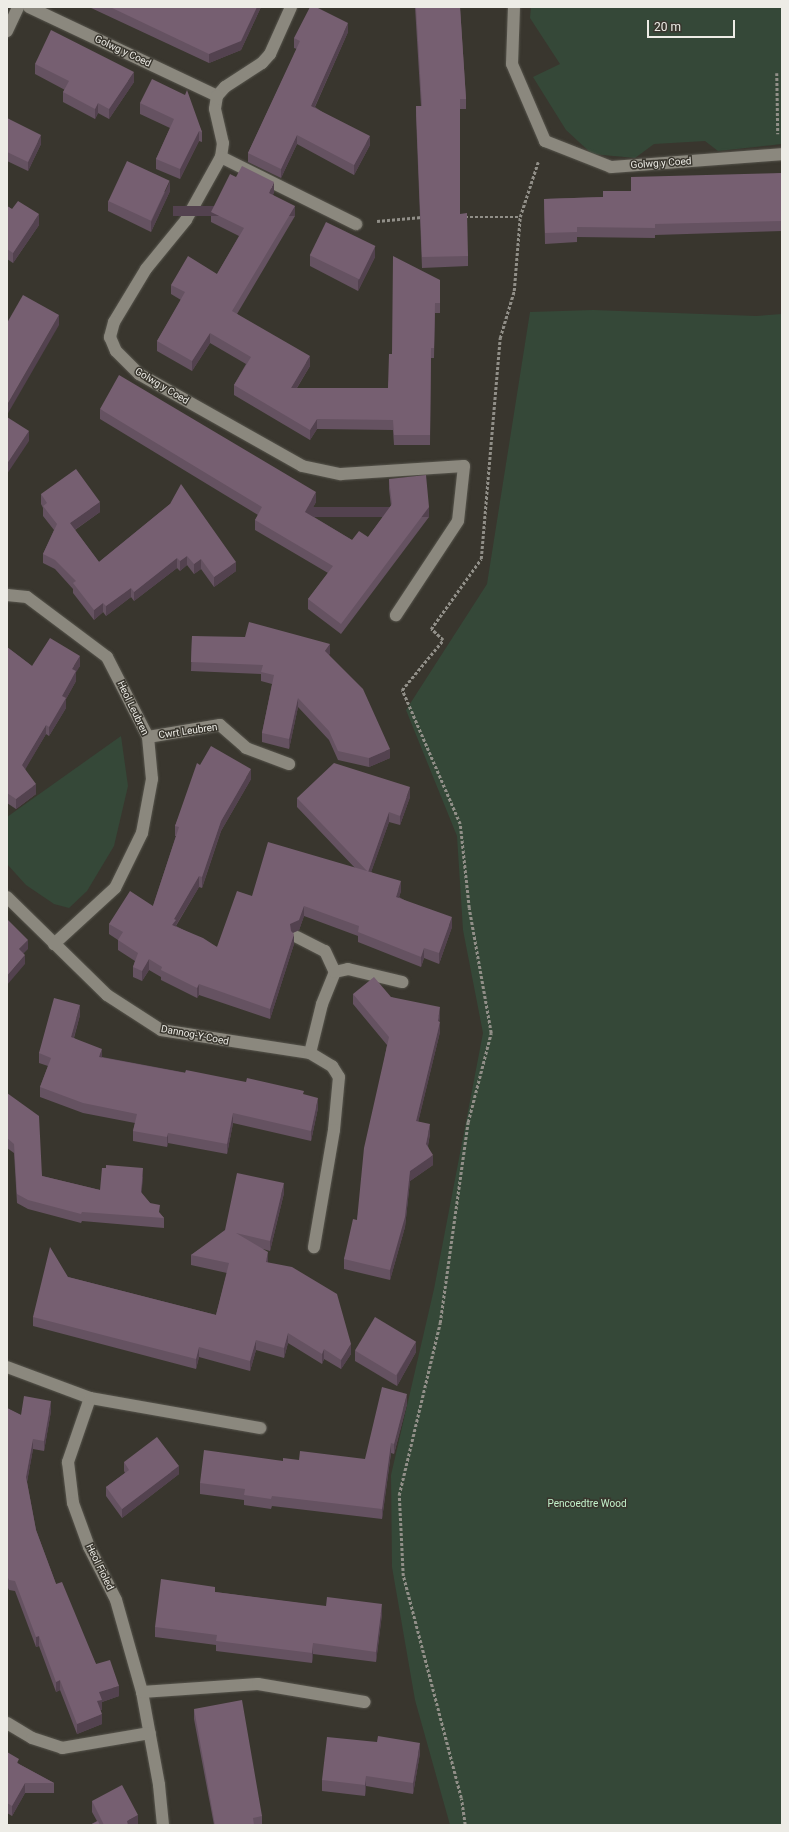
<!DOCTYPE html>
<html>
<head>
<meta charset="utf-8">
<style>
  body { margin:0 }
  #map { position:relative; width:789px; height:1832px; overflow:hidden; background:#39362e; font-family:Roboto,sans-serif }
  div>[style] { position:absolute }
  .green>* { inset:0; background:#354838 }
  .path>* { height:2.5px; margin-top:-1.25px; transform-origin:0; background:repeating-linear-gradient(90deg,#918f88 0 3px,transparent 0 5px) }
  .roads { filter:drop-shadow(0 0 1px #56544c) drop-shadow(0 0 1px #56544c) }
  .minor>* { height:12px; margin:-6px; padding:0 6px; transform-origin:6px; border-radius:6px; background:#8b887e }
  .wall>* { inset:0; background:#655261 }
  .shaded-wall>* { inset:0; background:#53424f; transform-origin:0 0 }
  .building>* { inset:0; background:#765f71; transform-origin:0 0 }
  span { translate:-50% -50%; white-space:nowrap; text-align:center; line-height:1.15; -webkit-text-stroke:3px #39362e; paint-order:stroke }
  .street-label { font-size:10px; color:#edece6 }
  .park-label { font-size:10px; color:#c3f2cb }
  .frame { position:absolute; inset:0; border:8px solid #edece6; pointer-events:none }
  .scale { position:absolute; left:647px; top:20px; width:88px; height:18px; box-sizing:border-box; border:2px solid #edece6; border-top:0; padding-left:5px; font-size:12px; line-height:14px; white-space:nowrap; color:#edece6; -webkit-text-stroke:3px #39362e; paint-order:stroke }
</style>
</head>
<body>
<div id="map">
  <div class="green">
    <i style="clip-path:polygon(531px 7px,782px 7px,782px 144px,718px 151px,705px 141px,654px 144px,635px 158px,592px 154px,566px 130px,533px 77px,560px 64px,530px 18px)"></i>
    <i style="clip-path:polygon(593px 310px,756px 316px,782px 314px,782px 1825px,450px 1825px,415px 1700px,392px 1567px,391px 1475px,434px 1289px,483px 1033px,463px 930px,457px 836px,406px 710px,487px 584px,530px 312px)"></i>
    <i style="clip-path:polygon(121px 736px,128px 786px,114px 846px,87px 891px,69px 908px,54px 904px,26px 885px,7px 864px,7px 817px)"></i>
  </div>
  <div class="path">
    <i style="left:777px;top:73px;width:61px;rotate:89.1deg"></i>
    <i style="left:465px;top:217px;width:55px"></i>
    <i style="left:377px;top:221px;width:45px;rotate:-5.1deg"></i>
    <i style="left:465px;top:1825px;width:27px;rotate:-98deg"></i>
    <i style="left:461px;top:1798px;width:229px;rotate:-104.6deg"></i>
    <i style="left:403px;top:1576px;width:81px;rotate:-92.8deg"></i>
    <i style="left:399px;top:1495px;width:177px;rotate:-76.6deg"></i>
    <i style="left:440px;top:1323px;width:203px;rotate:-82.1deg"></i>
    <i style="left:468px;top:1122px;width:92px;rotate:-75.5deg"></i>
    <i style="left:491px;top:1033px;width:127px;rotate:-100deg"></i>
    <i style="left:469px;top:908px;width:84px;rotate:-96.1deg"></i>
    <i style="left:460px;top:824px;width:146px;rotate:-113.4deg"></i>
    <i style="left:402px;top:690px;width:65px;rotate:-50.6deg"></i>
    <i style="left:443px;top:640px;width:16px;rotate:-137deg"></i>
    <i style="left:431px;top:629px;width:86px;rotate:-54.5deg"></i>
    <i style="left:481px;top:559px;width:222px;rotate:-85.1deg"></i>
    <i style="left:500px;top:338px;width:49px;rotate:-73.4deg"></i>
    <i style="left:514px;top:291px;width:74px;rotate:-85.4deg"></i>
    <i style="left:520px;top:217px;width:58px;rotate:-71.9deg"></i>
  </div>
  <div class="roads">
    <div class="minor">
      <i style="left:29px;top:7px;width:208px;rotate:25.3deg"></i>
      <i style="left:217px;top:96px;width:12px;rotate:-48deg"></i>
      <i style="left:225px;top:87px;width:44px;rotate:-33deg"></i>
      <i style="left:262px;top:63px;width:12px;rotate:-48deg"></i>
      <i style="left:270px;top:54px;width:51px;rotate:-65.9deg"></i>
      <i style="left:514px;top:7px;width:57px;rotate:92deg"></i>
      <i style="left:512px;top:64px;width:84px;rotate:66.8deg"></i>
      <i style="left:545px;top:141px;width:71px;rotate:21.5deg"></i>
      <i style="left:611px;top:167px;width:171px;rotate:-4.3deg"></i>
      <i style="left:7px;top:31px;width:26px;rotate:-65deg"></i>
      <i style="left:217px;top:96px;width:13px;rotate:99deg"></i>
      <i style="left:215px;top:109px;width:35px;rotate:77deg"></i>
      <i style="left:223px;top:143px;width:14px;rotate:98deg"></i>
      <i style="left:221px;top:157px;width:72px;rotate:119.1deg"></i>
      <i style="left:186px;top:220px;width:63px;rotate:129.2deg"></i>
      <i style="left:146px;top:269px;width:62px;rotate:121.1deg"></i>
      <i style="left:114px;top:322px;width:16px;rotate:105deg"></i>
      <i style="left:110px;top:337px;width:15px;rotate:67deg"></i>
      <i style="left:116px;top:351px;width:33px;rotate:45deg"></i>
      <i style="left:139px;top:374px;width:187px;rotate:29.4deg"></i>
      <i style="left:302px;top:466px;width:40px;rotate:12deg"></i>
      <i style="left:341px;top:474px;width:123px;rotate:-3.7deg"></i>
      <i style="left:464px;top:466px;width:55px;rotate:96.2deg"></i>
      <i style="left:458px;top:521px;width:113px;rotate:123.4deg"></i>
      <i style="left:221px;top:157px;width:151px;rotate:26.4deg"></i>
      <i style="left:7px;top:595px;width:20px;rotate:6deg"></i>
      <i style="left:27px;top:597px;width:100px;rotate:36.9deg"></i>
      <i style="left:107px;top:657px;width:90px;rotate:62.9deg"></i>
      <i style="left:148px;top:737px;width:42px;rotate:84.6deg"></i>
      <i style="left:152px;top:779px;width:55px;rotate:100.5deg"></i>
      <i style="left:142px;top:833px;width:61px;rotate:116.1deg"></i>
      <i style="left:115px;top:888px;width:83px;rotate:137.4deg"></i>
      <i style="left:148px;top:737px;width:73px;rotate:-9.5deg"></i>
      <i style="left:220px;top:725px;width:35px;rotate:41deg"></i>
      <i style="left:246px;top:748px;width:46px;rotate:20.4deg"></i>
      <i style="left:7px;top:897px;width:140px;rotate:44.4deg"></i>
      <i style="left:107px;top:995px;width:64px;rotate:32.9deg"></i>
      <i style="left:161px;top:1030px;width:151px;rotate:8.8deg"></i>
      <i style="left:310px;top:1053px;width:50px;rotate:-76.2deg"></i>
      <i style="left:322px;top:1004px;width:35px;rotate:-68deg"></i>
      <i style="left:335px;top:972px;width:13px;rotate:-13deg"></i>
      <i style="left:348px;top:969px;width:56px;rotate:13.5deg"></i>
      <i style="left:297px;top:937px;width:31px;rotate:27deg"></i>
      <i style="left:325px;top:951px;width:23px;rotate:65deg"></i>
      <i style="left:310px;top:1053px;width:26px;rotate:31deg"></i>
      <i style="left:332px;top:1066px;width:13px;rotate:58deg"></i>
      <i style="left:339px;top:1077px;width:53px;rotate:95.4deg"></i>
      <i style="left:334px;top:1130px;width:119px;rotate:99.7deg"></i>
      <i style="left:7px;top:1367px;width:89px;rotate:20.5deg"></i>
      <i style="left:90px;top:1398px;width:68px;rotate:109deg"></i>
      <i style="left:68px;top:1462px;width:41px;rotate:83deg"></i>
      <i style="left:73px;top:1503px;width:47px;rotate:70deg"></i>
      <i style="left:89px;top:1547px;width:59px;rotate:63deg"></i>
      <i style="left:116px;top:1600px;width:96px;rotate:74.2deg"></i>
      <i style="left:142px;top:1692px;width:95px;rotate:79.6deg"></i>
      <i style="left:159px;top:1785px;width:40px;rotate:84.3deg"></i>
      <i style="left:90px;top:1398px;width:173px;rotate:10deg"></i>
      <i style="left:142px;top:1692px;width:116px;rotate:-3.9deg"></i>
      <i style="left:258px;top:1684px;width:108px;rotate:9.6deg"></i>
      <i style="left:7px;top:1723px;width:29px;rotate:31deg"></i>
      <i style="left:32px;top:1738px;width:32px;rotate:18deg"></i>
      <i style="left:62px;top:1748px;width:89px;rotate:-9.7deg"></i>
    </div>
  </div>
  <div class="wall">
    <i style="clip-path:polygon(89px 7px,261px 7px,241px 50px,209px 63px)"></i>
    <i style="clip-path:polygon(415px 7px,460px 7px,466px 99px,466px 109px,460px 109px,460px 214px,468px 256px,468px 266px,422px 268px,416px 116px,416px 106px,421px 106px)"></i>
    <i style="clip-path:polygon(348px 32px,315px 107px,370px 145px,354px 175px,297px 144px,281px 178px,248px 162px,248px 153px,297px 49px,294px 48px,294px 38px)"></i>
    <i style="clip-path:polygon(35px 64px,134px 82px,109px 119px,98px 113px,95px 119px,63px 102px,63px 92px,65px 90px,35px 74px)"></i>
    <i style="clip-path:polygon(185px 95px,202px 132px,202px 142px,199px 141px,180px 179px,156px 169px,156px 159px,170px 128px,140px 114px,140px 103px)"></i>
    <i style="clip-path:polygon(7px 118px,41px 144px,28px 171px,7px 161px)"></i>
    <i style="clip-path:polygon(782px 173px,782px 231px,655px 235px,655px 238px,577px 237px,577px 242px,545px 244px,544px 199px,603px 197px,631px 191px)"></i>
    <i style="clip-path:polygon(236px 177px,274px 192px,273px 195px,295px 216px,237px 314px,310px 366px,297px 388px,388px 388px,392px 354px,440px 280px,440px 313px,435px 313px,434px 358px,431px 358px,430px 445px,394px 445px,393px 430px,317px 429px,310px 440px,234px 395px,234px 385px,246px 364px,210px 343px,192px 371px,157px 351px,157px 341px,181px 300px,171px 294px,171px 285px,217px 274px,239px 236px,211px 222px,211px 212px)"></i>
    <i style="clip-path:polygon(170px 191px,151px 232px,108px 211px,108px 201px)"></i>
    <i style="clip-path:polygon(7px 206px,12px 209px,39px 225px,13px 263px,7px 259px)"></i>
    <i style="clip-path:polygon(310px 255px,375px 257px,358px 291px,310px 266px)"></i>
    <i style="clip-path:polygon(100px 409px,316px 502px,309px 514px,352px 540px,368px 537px,391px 506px,389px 489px,389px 479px,429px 517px,341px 634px,308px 609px,308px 599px,328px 573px,255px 530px,255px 520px,258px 515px,100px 419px)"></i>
    <i style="clip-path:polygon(41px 494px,100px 512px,75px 530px,99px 562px,170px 504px,236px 571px,214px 587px,201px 569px,194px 574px,187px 565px,180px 571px,177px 568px,134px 601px,131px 597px,106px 616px,103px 612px,94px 620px,73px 593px,73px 589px,55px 569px,43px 563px,43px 554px,54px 530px,43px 516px,43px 508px,41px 504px)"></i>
    <i style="clip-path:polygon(192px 636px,330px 653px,329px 655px,390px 758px,369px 767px,338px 760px,329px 740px,298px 707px,289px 749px,262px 742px,262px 733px,272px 684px,261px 681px,261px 674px,191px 671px)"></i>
    <i style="clip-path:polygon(7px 647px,32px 666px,80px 666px,76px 671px,76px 681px,66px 699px,66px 708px,49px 736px,46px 734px,25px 769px,36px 794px,16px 809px,7px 803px)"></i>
    <i style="clip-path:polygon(200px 765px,251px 779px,221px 831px,202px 888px,199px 887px,176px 926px,217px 947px,252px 896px,355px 868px,297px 807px,297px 798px,410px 797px,400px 825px,389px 822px,371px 872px,401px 891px,399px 897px,452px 927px,439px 964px,424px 958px,421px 967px,358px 942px,358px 936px,304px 916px,299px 930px,293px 933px,294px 944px,270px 1019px,199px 995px,197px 998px,161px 980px,161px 977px,149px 970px,142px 981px,133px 977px,133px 967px,135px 961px,118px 950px,118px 940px,109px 934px,109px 924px,153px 906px,176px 836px,175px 836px,175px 826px)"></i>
    <i style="clip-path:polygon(353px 994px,391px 997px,440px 1017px,439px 1022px,440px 1032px,418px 1122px,430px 1134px,428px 1146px,433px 1165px,410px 1181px,405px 1227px,390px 1280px,344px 1269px,344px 1259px,357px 1220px,387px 1045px,353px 1004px)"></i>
    <i style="clip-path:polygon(80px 1015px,74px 1038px,102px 1057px,304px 1095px,318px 1108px,311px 1141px,233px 1123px,227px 1154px,168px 1143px,167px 1147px,133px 1141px,133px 1131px,135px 1123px,83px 1113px,40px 1097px,40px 1087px,48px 1066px,39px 1063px,39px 1053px)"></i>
    <i style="clip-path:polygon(7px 1093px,42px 1176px,100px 1190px,143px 1177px,141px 1193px,164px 1218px,164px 1228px,82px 1221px,81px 1223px,28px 1209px,17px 1203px,14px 1153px,7px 1148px)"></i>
    <i style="clip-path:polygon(284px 1193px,270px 1251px,263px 1249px,268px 1263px,351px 1354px,341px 1369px,324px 1359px,322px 1364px,288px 1343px,284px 1358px,256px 1350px,250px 1371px,199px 1357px,196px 1369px,33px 1326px,33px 1317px,68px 1277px,216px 1315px,227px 1273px,191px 1265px,191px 1255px)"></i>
    <i style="clip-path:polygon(355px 1351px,416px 1352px,397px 1386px,355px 1361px)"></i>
    <i style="clip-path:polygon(407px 1404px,394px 1454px,391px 1453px,382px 1519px,272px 1506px,271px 1509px,244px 1505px,244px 1500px,200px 1494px,200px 1483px,283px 1461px,299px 1460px,365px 1459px)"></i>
    <i style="clip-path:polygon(7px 1408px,21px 1415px,51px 1411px,44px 1451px,33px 1449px,27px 1482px,36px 1530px,56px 1584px,96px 1664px,119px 1696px,102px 1702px,102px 1710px,100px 1710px,102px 1724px,77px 1734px,60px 1690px,56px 1692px,39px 1646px,36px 1647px,15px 1591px,9px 1590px,7px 1586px)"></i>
    <i style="clip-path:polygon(124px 1462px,179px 1474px,122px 1518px,106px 1496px,106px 1487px,125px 1473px,124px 1471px)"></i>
    <i style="clip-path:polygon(215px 1592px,382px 1614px,376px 1662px,313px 1654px,312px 1663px,216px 1651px,216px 1645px,155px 1637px,155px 1627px)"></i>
    <i style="clip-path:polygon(194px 1709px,262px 1816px,262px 1825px,214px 1825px,194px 1719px)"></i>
    <i style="clip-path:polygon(7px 1752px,19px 1764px,54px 1783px,54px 1793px,25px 1793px,12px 1816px,7px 1813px)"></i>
    <i style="clip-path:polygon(420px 1753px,413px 1794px,366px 1786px,365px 1796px,322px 1791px,322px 1780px)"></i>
    <i style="clip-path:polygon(92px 1801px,138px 1825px,90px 1825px,97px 1821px,92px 1812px)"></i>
  </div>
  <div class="shaded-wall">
    <i style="clip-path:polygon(257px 7px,261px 7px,241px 50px,209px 63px,209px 54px)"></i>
    <i style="clip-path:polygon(348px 23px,348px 32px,311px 115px,311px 106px)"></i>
    <i style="clip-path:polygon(134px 72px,134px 82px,109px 119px,109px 109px)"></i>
    <i style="clip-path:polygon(98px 103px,98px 113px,95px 119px,95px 109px)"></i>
    <i style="clip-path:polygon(199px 131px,199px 141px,180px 179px,180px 169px)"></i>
    <i style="clip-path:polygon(41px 135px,41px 144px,28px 171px,28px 162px)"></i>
    <i style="clip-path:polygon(297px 135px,297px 144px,281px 178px,281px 169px)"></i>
    <i style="clip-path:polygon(370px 136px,370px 145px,354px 175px,354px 165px)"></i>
    <i style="clip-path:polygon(170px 181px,170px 191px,151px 232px,151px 222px)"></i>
    <i style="clip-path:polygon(274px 182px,274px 192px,269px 203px,269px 193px)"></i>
    <i style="left:295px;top:206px;width:10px;height:122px;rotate:90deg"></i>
    <i style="clip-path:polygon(39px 214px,39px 225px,13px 263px,13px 253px)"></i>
    <i style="clip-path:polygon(375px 246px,375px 257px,358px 291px,358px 281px)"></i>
    <i style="clip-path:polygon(59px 315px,59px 325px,7px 415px,7px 405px)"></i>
    <i style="clip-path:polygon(210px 333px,210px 343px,192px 371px,192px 361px)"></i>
    <i style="clip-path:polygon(310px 356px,310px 366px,291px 397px,291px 388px)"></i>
    <i style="clip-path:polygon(317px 419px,317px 429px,310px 440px,310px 430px)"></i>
    <i style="clip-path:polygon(29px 431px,29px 441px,7px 474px,7px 464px)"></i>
    <i style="clip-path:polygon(316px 492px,316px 502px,305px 522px,305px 512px)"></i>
    <i style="clip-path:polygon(100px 502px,100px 512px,70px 533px,70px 523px)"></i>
    <i style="left:429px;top:507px;width:10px;height:146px;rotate:90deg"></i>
    <i style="clip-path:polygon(187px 556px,187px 565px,180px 571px,180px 561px)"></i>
    <i style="clip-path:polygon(177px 558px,177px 568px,134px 601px,134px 592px)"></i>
    <i style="clip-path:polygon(201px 559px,201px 569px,194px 574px,194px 564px)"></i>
    <i style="clip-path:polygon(236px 562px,236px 571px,214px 587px,214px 577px)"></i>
    <i style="clip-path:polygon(131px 588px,131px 597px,106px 616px,106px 606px)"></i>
    <i style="clip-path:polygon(103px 603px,103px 612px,94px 620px,94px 610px)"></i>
    <i style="clip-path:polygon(330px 644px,330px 653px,325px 660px,325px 651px)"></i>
    <i style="clip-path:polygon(80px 656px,80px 666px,72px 679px,72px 669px)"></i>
    <i style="clip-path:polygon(76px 671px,76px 681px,66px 699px,66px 708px,49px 736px,49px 727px,62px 696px)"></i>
    <i style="clip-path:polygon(298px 698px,298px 707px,289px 749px,289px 739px)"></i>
    <i style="clip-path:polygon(46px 725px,46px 734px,22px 775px,22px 765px)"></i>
    <i style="clip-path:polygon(390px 749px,390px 758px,369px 767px,369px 758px)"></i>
    <i style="clip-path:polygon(251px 769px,251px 779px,221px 831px,202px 888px,202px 877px,221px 821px)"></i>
    <i style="clip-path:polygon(36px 784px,36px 794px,16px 809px,16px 799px)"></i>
    <i style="clip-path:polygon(410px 787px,410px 797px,400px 825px,400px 816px)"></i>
    <i style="clip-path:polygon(389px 812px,389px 822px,368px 881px,368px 872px)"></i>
    <i style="clip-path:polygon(199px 876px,199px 887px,176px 925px,176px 930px,172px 925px,174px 919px)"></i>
    <i style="clip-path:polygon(401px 881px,401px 891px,396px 907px,396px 897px)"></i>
    <i style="clip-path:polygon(304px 906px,304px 916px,299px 930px,290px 934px,290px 924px)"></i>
    <i style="clip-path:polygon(452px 917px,452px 927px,439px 964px,439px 953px)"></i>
    <i style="clip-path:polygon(294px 934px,294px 944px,270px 1019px,270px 1009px)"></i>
    <i style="clip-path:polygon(28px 940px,28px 949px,19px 958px,19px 949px)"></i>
    <i style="clip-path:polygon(424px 948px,424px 958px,421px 967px,421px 957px)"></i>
    <i style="clip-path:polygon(25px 955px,25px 964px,7px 985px,7px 976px)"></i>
    <i style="clip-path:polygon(149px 959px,149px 970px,142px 981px,142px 971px)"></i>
    <i style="clip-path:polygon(199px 984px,199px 995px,197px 998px,197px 988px)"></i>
    <i style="clip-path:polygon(80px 1005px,80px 1015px,71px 1047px,71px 1037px)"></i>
    <i style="clip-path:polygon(440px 1007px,440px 1017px,438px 1031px,438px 1021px)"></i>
    <i style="clip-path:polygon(440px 1022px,440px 1032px,416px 1131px,416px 1121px)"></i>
    <i style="clip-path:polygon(102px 1049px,102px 1059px,99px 1057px)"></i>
    <i style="clip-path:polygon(318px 1098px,318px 1108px,311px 1141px,311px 1131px)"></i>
    <i style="clip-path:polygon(233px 1113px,233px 1123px,227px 1154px,227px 1144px)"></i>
    <i style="clip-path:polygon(430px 1124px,430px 1134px,426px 1154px,426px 1144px)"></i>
    <i style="clip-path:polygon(168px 1133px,168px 1143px,167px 1147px,167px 1137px)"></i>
    <i style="clip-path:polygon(433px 1155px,433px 1165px,410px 1181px,405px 1227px,390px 1280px,390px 1270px,410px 1171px)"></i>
    <i style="clip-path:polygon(143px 1168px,143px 1177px,141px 1201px,141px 1192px)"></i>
    <i style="clip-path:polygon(284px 1183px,284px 1193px,270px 1251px,270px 1241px)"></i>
    <i style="clip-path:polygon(268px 1252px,268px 1262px,266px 1272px,266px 1262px)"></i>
    <i style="clip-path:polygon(288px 1333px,288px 1343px,284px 1358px,284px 1348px)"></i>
    <i style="clip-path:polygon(256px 1340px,256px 1350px,250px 1371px,250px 1361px)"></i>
    <i style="clip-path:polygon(416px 1342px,416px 1352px,397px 1386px,397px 1375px)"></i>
    <i style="clip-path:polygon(351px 1344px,351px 1354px,341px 1369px,341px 1360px)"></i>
    <i style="clip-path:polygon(199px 1347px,199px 1357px,196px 1369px,196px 1359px)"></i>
    <i style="clip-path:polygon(324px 1349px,324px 1359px,322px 1364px,322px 1354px)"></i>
    <i style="clip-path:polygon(407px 1394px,407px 1404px,394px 1454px,394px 1444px)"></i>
    <i style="clip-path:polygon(51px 1401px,51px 1411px,44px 1451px,44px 1441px)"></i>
    <i style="clip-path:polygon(33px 1439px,33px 1449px,26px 1487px,26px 1477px)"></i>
    <i style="clip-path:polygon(391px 1443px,391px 1453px,382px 1519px,382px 1509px)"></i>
    <i style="clip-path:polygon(179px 1466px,179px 1474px,122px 1518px,122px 1509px)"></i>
    <i style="clip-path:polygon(382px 1604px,382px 1614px,376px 1662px,376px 1652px)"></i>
    <i style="clip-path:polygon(39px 1636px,39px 1646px,36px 1647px,36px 1637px)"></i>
    <i style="clip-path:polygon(313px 1643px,313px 1654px,312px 1663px,312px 1653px)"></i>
    <i style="clip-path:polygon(60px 1680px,60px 1690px,56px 1692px,56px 1682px)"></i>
    <i style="clip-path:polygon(119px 1686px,119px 1696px,102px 1702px,102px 1710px,97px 1711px,97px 1701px,99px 1692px)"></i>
    <i style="clip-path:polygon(102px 1714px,102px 1724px,77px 1734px,77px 1724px)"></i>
    <i style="clip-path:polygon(420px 1743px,420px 1753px,413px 1794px,413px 1783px)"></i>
    <i style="clip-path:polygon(366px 1776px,366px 1786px,365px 1796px,365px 1785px)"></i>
    <i style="clip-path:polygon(25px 1783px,25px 1793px,12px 1816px,12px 1806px)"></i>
    <i style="clip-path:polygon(138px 1815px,138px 1825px,127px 1825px,127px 1821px)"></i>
  </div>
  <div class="building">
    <i style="clip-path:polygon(110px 7px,257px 7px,241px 41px,209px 54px)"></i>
    <i style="clip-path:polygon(310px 7px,316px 7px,348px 23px,311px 106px,370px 136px,354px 165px,297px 135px,281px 169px,248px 153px,300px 41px,294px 38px)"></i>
    <i style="clip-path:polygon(416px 7px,460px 7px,466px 99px,460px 99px,460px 214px,467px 213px,468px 256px,422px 257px,416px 106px,422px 106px)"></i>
    <i style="clip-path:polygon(51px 30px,134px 72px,109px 109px,98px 103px,95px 109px,63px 92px,69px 81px,35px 64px)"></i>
    <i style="clip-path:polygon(152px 79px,185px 95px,187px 90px,202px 132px,199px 131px,180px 169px,156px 159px,174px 119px,140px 103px)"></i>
    <i style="clip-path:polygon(7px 118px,41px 135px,28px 162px,7px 152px)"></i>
    <i style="left:127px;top:161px;width:47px;height:44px;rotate:25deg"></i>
    <i style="clip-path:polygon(242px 166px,274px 182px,269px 193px,295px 206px,232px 311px,310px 356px,291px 388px,388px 388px,389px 354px,392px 354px,393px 256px,440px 280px,440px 303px,435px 303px,434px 348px,431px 348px,430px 435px,394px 435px,393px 420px,317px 419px,310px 430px,234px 385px,251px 357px,210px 333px,192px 361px,157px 341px,185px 292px,171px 285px,188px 256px,217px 274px,244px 228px,211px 212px,230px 174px,236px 177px)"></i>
    <i style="clip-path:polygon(782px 173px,782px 221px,655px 224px,655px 228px,577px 227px,577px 232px,545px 233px,544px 199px,603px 197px,603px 191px,631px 191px,631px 177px)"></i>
    <i style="clip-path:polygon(18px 201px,39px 214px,13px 253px,7px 249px,7px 206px,12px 209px)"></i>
    <i style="left:326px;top:222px;width:55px;height:37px;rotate:26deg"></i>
    <i style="clip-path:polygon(23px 295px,59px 315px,7px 405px,7px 323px)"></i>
    <i style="clip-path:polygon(119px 375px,316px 492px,305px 512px,352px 540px,359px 531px,368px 537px,392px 504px,389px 479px,426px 475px,429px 507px,341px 624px,308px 599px,333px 566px,255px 520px,262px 507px,100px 409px)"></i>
    <i style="clip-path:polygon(7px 417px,29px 431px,7px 464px)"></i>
    <i style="clip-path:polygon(76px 469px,100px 502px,70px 523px,99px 562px,170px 504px,181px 484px,236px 562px,214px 577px,201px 559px,194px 564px,187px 556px,180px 561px,177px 558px,134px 592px,131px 588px,106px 606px,103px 603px,94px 610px,73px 583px,76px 581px,55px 560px,43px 554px,57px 524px,43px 506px,47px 503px,41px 494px)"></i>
    <i style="clip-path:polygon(249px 622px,330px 644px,325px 651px,363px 689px,390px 749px,369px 758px,338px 751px,329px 731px,298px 698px,289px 739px,262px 733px,274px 675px,261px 672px,263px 665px,191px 662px,192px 636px,245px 637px)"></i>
    <i style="clip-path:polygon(50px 638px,80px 656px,72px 669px,76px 671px,62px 696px,66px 698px,49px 727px,46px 725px,22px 765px,36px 784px,16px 799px,7px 793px,7px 647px,32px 666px)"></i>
    <i style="clip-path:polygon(211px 746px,251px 769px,221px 821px,202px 877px,199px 876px,174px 919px,176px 920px,172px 925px,203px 938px,217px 947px,237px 891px,252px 896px,268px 842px,401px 881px,396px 897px,452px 917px,439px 953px,424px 948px,421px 957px,358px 932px,359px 926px,304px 906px,299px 920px,290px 924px,291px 931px,294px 934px,270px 1009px,199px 984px,197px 988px,161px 970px,162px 967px,149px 959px,142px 971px,133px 967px,138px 953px,118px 940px,123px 932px,109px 924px,130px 891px,153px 906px,179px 827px,175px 826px,197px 763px,200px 765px)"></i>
    <i style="clip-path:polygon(334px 763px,410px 787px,400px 816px,389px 812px,368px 872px,297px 798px)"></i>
    <i style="clip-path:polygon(7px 919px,28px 940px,19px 949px,25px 955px,7px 976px)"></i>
    <i style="clip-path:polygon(374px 977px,391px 997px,440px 1007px,438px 1021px,440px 1022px,416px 1121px,430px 1124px,426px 1144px,433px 1155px,410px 1171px,405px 1217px,390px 1270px,344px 1259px,353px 1219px,357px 1220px,364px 1148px,389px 1037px,353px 994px)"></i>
    <i style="clip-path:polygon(54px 998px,80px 1005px,71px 1037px,102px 1049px,99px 1057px,185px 1073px,186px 1070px,246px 1082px,247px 1078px,304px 1091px,303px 1094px,318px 1098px,311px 1131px,233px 1113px,227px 1144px,168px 1133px,167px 1137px,133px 1131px,137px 1114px,83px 1103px,40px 1087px,51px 1058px,39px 1053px)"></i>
    <i style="clip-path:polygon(7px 1093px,39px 1116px,42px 1176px,100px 1190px,102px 1168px,106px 1168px,106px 1165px,143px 1168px,141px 1192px,150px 1203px,160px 1205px,159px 1212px,164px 1218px,82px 1212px,81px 1214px,28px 1200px,17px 1194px,14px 1144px,7px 1138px)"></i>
    <i style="clip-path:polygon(237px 1173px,284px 1183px,270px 1241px,236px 1233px,268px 1252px,266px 1262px,292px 1267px,337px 1294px,351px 1344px,341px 1360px,324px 1349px,322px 1354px,288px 1333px,284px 1348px,256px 1340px,250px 1361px,199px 1347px,196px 1359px,33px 1317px,50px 1247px,68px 1277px,216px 1315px,229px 1263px,191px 1255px,225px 1230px)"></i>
    <i style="left:375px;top:1317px;width:48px;height:39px;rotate:31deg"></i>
    <i style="clip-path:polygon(382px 1387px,407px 1394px,394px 1444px,391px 1443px,382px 1509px,272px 1496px,271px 1499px,244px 1495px,245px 1489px,200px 1483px,204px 1450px,283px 1461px,283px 1458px,299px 1460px,300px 1451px,365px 1459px)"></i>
    <i style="clip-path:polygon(24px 1396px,51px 1401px,44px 1441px,33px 1439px,26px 1477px,36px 1530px,56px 1584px,62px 1582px,96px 1664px,110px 1660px,119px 1686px,99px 1692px,102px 1700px,97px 1701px,102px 1714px,77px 1724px,60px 1680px,56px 1682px,39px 1636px,36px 1637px,15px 1581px,9px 1580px,7px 1576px,7px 1408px,21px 1415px)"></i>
    <i style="clip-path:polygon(157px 1437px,179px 1466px,122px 1509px,106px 1487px,129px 1470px,124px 1462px)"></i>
    <i style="clip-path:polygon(161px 1579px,215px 1587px,215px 1592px,326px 1606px,327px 1597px,382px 1604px,376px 1652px,313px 1643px,312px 1653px,216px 1641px,217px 1635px,155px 1627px)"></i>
    <i style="clip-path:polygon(242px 1700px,262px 1816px,253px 1818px,254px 1825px,215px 1825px,194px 1709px)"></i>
    <i style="clip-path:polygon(378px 1736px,420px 1743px,413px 1783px,366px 1776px,365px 1785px,322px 1780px,327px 1737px,377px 1742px)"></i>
    <i style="clip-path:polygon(7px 1752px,19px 1759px,17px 1763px,54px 1783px,25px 1783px,12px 1806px,7px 1803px)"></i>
    <i style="clip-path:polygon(122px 1785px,138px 1815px,127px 1821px,128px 1825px,104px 1825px,92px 1801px)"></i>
    <i style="clip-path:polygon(98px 1821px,100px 1825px,90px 1825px)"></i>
  </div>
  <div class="street-label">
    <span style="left:123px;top:51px;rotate:25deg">Golwg y Coed</span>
    <span style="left:661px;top:163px;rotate:-4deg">Golwg y Coed</span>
    <span style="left:162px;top:386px;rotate:31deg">Golwg y Coed</span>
    <span style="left:133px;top:708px;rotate:64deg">Heol Leubren</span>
    <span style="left:188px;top:731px;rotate:-8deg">Cwrt Leubren</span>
    <span style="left:195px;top:1035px;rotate:11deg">Dannog-Y-Coed</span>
    <span style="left:100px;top:1567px;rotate:64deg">Heol Fioled</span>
  </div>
  <div class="park-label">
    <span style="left:587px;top:1504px">Pencoedtre Wood</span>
  </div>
  <div class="frame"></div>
  <div class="scale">20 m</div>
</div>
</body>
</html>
